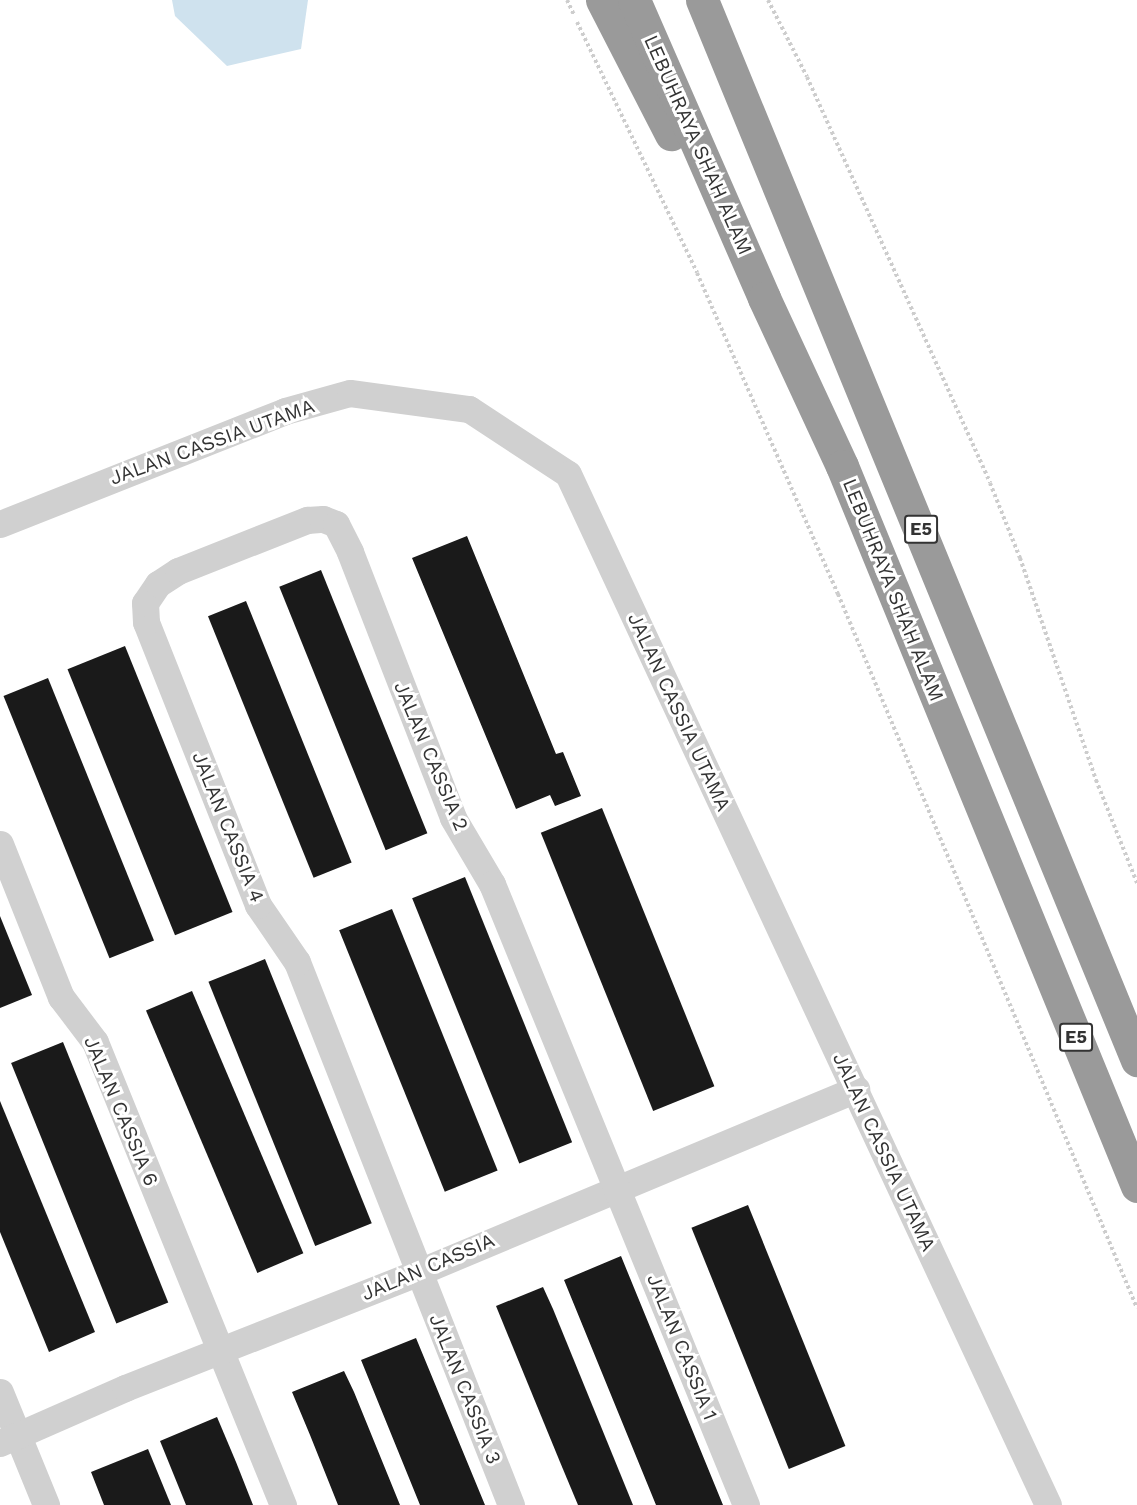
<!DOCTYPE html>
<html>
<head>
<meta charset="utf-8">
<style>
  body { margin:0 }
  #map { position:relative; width:1137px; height:1505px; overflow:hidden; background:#fff; font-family:"Work Sans",sans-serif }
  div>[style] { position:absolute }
  .water>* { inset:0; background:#cfe2ee }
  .building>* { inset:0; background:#1a1a1a; transform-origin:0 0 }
  .path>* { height:4px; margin-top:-2px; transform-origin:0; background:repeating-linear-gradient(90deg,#cdcdcd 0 3px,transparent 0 6px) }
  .street>* { height:27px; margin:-13.5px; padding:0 13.5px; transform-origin:13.5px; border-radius:13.5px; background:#d0d0d0 }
  .highway>* { height:33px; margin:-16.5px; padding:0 16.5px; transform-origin:16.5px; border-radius:16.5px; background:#9a9a9a }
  span { translate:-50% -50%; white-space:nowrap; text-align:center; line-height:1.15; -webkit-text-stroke:6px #fff; paint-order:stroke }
  .shield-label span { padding:2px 4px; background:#fff; border:2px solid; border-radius:4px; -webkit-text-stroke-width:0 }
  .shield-label { font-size:18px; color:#333; font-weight:700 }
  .street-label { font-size:20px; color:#333 }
</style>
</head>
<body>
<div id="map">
  <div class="water">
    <i style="clip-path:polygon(172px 0,308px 0,301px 49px,227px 66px,175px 16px)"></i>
  </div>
  <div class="building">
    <i style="clip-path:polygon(467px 536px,556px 754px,563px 752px,581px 796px,555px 806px,550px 795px,516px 809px,412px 558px)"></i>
    <i style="left:321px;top:570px;width:284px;height:45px;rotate:68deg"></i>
    <i style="left:246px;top:601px;width:282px;height:41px;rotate:68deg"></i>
    <i style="left:125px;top:646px;width:287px;height:62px;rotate:68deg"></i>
    <i style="left:48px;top:678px;width:283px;height:48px;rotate:68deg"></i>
    <i style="left:602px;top:808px;width:300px;height:66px;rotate:68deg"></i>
    <i style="left:465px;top:877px;width:286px;height:57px;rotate:68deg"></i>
    <i style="left:392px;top:909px;width:282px;height:57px;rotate:68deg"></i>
    <i style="clip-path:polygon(0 916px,32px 995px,0 1008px)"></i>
    <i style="left:265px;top:959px;width:285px;height:61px;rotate:68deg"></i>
    <i style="left:192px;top:991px;width:285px;height:50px;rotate:67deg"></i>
    <i style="left:63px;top:1042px;width:281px;height:56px;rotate:68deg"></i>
    <i style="clip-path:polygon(0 1101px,95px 1332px,49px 1352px,0 1232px)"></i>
    <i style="left:748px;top:1205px;width:260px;height:61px;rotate:68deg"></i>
    <i style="clip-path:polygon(621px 1256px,630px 1278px,723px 1505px,656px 1505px,564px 1280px)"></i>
    <i style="clip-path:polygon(543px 1287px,553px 1309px,633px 1505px,578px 1505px,560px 1462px,496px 1306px)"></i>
    <i style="clip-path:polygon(416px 1338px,480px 1493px,485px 1505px,420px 1505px,361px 1360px)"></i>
    <i style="clip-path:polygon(344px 1371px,354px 1392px,400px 1505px,338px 1505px,310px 1435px,292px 1392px)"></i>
    <i style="clip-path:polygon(217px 1417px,236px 1462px,253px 1505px,186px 1505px,160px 1441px)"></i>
    <i style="clip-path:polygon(148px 1449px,171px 1505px,104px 1505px,91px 1472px)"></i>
  </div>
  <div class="path">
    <i style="left:567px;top:0;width:17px;rotate:65deg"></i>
    <i style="left:768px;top:0;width:86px;rotate:63.1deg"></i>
    <i style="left:807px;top:77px;width:445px;rotate:65.7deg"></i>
    <i style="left:990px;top:483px;width:81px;rotate:68.2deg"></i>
    <i style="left:1020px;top:558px;width:235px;rotate:71.1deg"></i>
    <i style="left:1096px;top:780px;width:111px;rotate:68.3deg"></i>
    <i style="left:577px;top:22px;width:278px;rotate:64.4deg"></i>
    <i style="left:697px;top:273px;width:351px;rotate:66.3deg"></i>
    <i style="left:838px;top:594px;width:774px;rotate:67.28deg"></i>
  </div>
  <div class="street">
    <i style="left:0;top:524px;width:307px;rotate:-21.6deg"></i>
    <i style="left:285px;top:411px;width:67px;rotate:-15.5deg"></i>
    <i style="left:350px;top:393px;width:120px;rotate:7.7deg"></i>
    <i style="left:469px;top:409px;width:118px;rotate:33.3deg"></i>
    <i style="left:568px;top:474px;width:1137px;rotate:65.03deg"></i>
    <i style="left:0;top:844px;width:165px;rotate:68.3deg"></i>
    <i style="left:61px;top:997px;width:56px;rotate:52.9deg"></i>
    <i style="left:95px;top:1042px;width:500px;rotate:67.9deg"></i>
    <i style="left:0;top:1392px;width:122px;rotate:67.8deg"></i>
    <i style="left:0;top:1443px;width:137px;rotate:-23.7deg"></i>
    <i style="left:125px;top:1388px;width:316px;rotate:-21.5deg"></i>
    <i style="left:419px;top:1272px;width:474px;rotate:-22.7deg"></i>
    <i style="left:511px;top:1505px;width:584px;rotate:-111.51deg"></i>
    <i style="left:297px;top:962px;width:69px;rotate:-124.4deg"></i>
    <i style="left:258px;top:905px;width:304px;rotate:-111.6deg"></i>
    <i style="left:146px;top:622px;width:19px;rotate:-93deg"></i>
    <i style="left:145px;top:603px;width:23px;rotate:-56deg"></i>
    <i style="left:158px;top:584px;width:24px;rotate:-33deg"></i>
    <i style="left:178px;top:571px;width:139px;rotate:-21.6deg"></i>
    <i style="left:307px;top:520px;width:16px;rotate:-4deg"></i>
    <i style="left:323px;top:519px;width:14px;rotate:21deg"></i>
    <i style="left:336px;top:524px;width:31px;rotate:63deg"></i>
    <i style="left:350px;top:552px;width:285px;rotate:68.8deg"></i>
    <i style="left:453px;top:818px;width:77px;rotate:59.4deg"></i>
    <i style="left:492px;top:884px;width:671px;rotate:67.75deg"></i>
  </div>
  <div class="highway">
    <i style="left:602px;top:0;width:151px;rotate:62.8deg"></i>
    <i style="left:634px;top:0;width:325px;rotate:66.4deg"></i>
    <i style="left:764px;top:298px;width:185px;rotate:65.1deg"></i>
    <i style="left:842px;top:466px;width:778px;rotate:67.72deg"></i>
    <i style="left:702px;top:0;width:1146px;rotate:67.69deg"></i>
  </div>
  <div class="shield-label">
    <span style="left:921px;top:529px">E5</span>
    <span style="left:1076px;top:1037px">E5</span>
  </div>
  <div class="street-label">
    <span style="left:698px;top:145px;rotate:66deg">LEBUHRAYA SHAH ALAM</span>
    <span style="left:212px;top:442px;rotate:-20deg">JALAN CASSIA UTAMA</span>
    <span style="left:893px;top:590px;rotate:68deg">LEBUHRAYA SHAH ALAM</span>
    <span style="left:679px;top:712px;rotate:65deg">JALAN CASSIA UTAMA</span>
    <span style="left:431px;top:756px;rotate:67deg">JALAN CASSIA 2</span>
    <span style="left:228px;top:827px;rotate:68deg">JALAN CASSIA 4</span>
    <span style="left:121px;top:1111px;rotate:67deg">JALAN CASSIA 6</span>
    <span style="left:884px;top:1152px;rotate:65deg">JALAN CASSIA UTAMA</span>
    <span style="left:428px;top:1267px;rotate:-23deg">JALAN CASSIA</span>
    <span style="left:682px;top:1347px;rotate:68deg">JALAN CASSIA 1</span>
    <span style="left:465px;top:1389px;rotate:68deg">JALAN CASSIA 3</span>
  </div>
</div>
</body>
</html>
